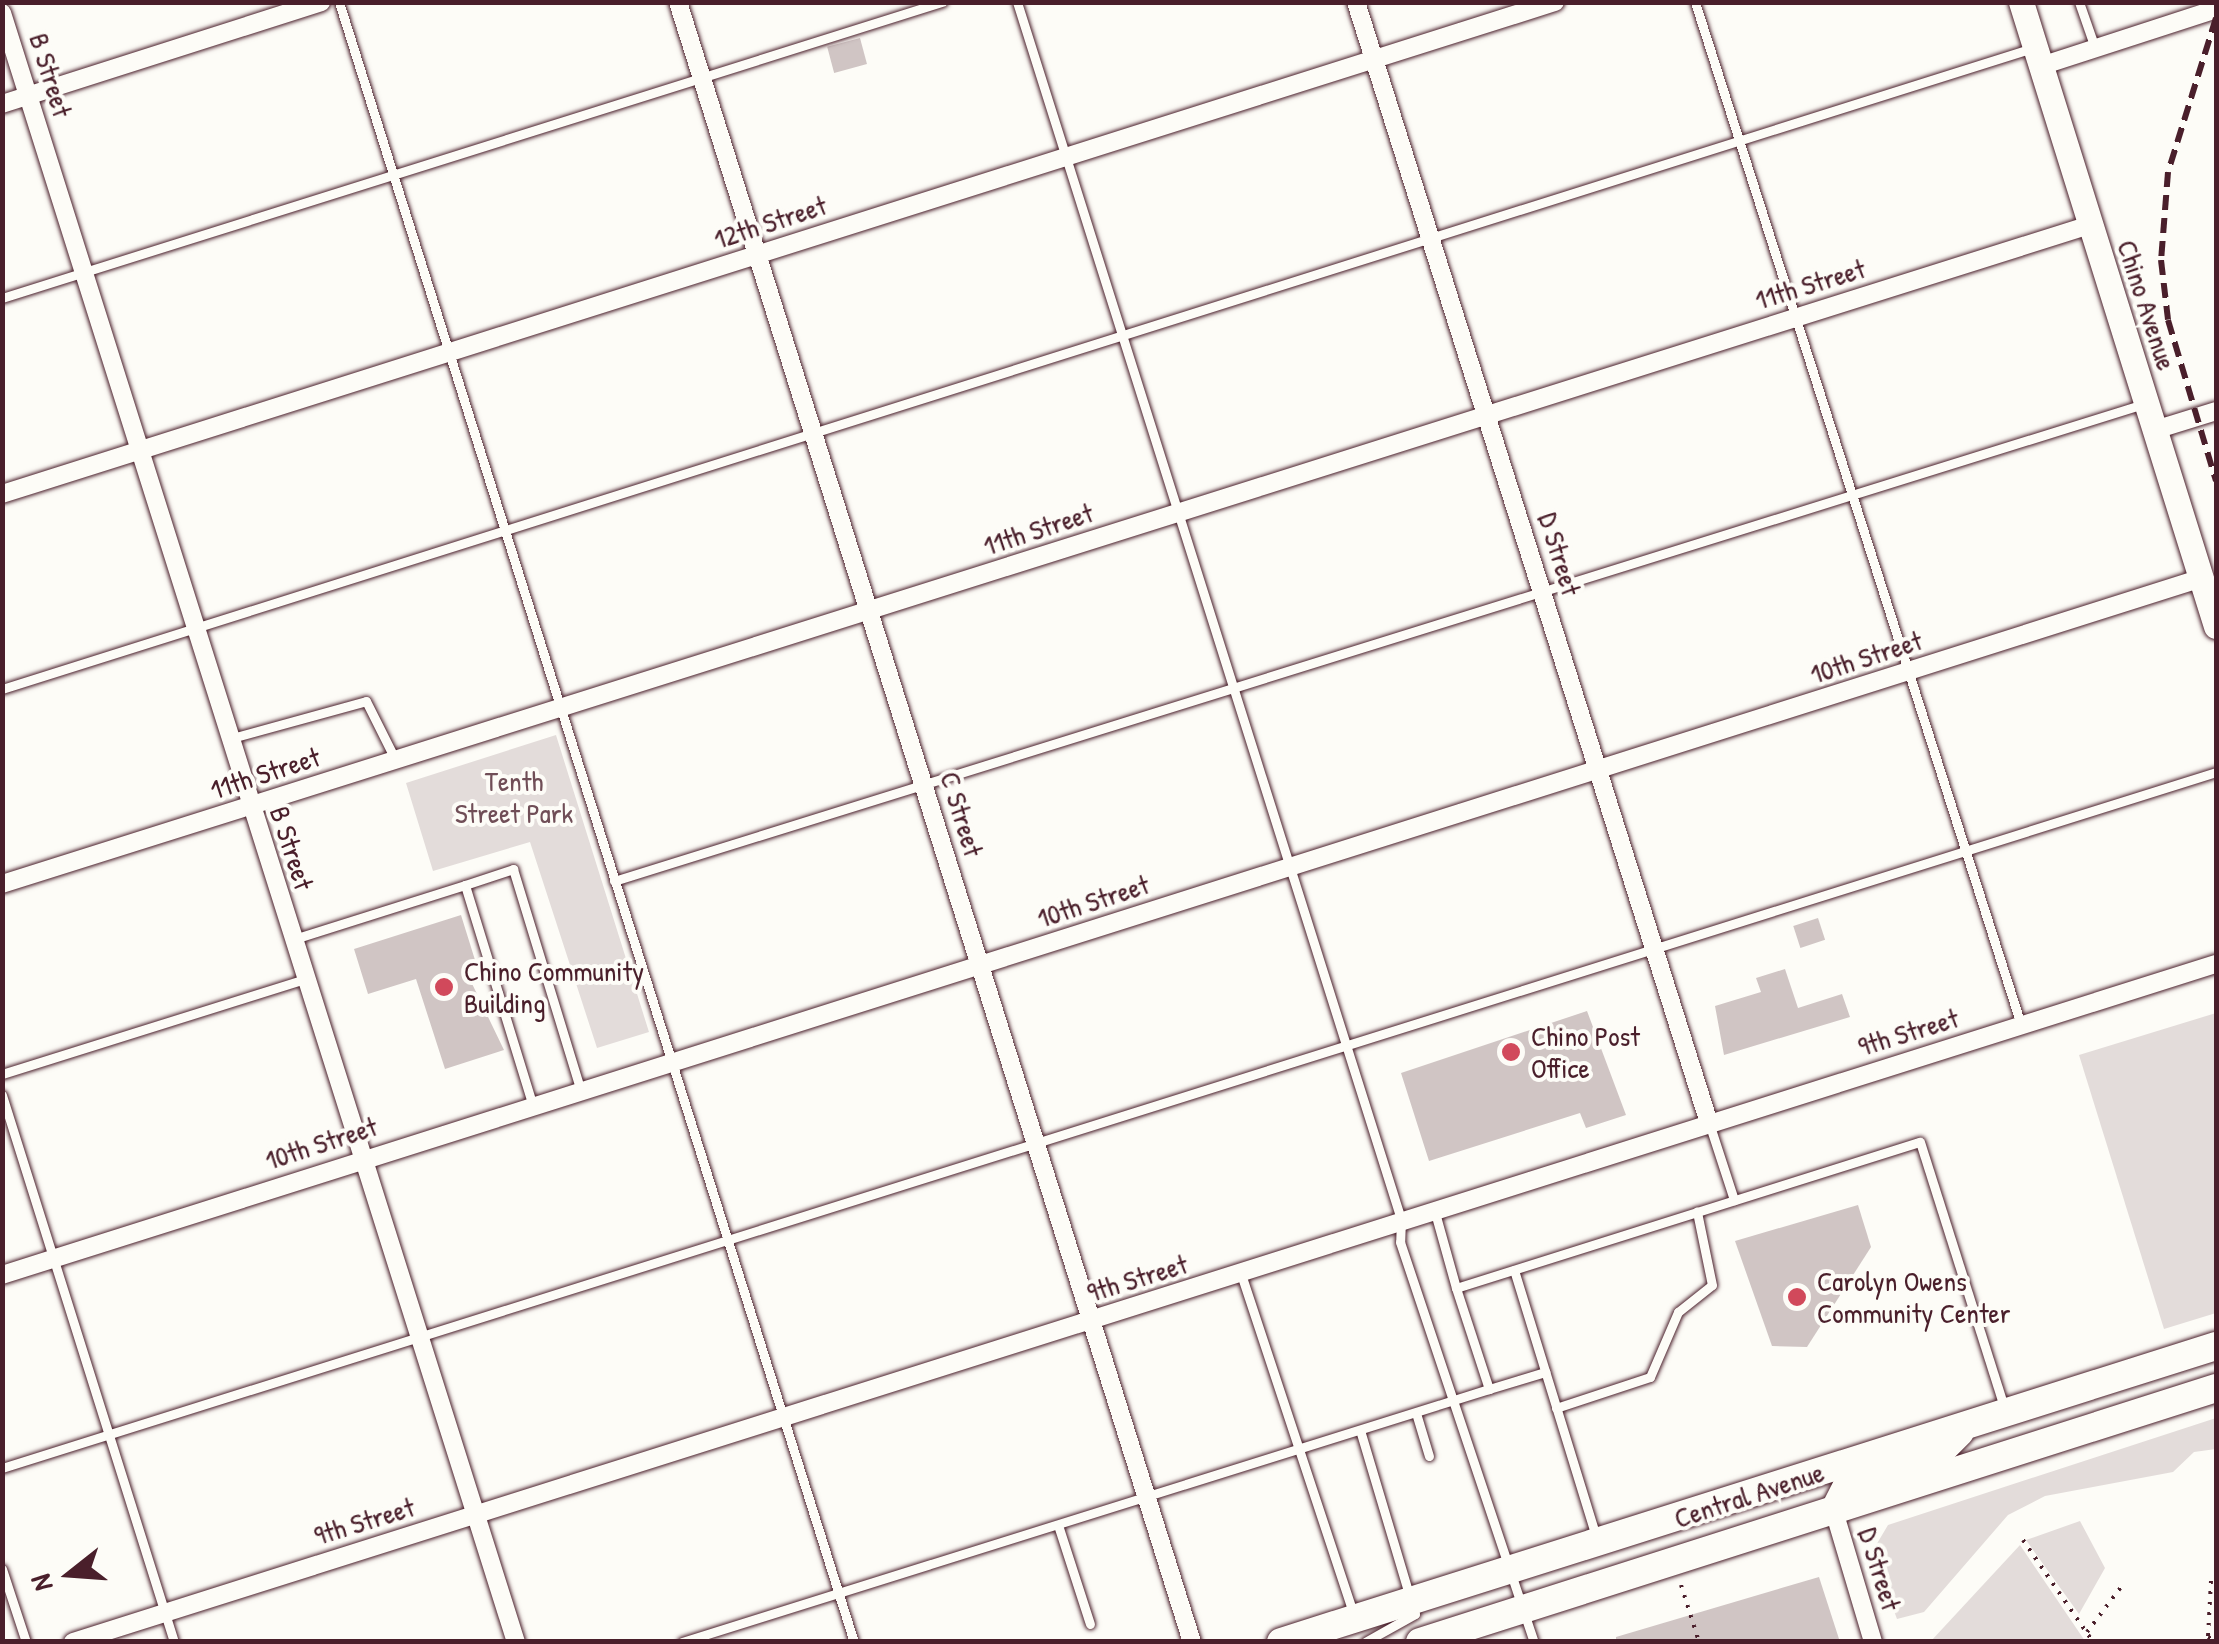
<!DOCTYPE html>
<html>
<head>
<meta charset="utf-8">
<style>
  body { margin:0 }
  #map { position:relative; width:2219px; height:1644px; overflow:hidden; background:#fdfcf7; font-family:"Patrick Hand",sans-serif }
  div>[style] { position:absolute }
  .green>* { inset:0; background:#e3dcda }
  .building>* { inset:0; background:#d0c5c4; transform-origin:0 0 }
  .path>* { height:4px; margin-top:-2px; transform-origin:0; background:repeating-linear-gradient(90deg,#4a1f2b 0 2.5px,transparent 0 10.5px) }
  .roads { filter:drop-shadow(0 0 2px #4a1f2b) drop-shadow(0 0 2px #4a1f2b) }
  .service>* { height:9px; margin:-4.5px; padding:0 4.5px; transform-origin:4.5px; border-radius:4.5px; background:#fdfcf7 }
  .minor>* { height:18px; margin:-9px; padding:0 9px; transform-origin:9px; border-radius:9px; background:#fdfcf7 }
  .secondary>* { height:25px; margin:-12.5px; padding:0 12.5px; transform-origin:12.5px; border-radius:12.5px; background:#fdfcf7 }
  .primary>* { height:28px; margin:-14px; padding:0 14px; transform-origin:14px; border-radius:14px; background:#fdfcf7 }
  .rail>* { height:6px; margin-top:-3px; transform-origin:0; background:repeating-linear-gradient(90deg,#4a1f2b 0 15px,transparent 0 23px) }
  .dots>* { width:28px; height:28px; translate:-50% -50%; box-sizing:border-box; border:5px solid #fdfcf7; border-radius:50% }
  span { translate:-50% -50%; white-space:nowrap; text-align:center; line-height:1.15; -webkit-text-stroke:8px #fdfcf7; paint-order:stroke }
  .street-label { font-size:28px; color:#4a1f2b }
  .park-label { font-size:28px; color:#704e57 }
  .poi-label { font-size:28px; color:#4a1f2b }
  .left { translate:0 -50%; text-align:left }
  .frame { position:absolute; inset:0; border:5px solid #4a1f2b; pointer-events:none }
  .north { position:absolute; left:20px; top:1524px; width:100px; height:100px; -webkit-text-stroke:8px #fdfcf7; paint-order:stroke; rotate:253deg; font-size:28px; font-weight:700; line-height:40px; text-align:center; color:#4a1f2b }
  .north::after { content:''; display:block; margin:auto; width:35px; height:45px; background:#4a1f2b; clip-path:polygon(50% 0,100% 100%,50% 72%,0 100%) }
</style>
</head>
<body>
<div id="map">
  <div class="green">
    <i style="clip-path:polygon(556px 735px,649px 1032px,597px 1048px,530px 842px,433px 871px,406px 783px)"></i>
    <i style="clip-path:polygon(2216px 1013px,2216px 1313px,2164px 1329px,2079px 1055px)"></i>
    <i style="clip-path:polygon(2216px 1418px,2216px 1449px,2194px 1452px,2173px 1472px,2045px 1496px,2008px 1515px,1924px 1612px,1897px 1619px,1872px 1552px,1888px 1525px)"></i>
    <i style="clip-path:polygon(2080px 1521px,2105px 1568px,2079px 1614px,2026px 1540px)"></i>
    <i style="clip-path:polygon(2020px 1545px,2085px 1641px,1931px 1641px)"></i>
  </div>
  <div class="building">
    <i style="left:860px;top:38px;width:27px;height:34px;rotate:75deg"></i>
    <i style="clip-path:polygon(461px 915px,475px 960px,463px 965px,504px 1050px,445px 1069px,416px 979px,368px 994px,354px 949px)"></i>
    <i style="left:1818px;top:918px;width:23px;height:26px;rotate:72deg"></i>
    <i style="clip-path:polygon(1785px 969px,1798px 1008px,1842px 994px,1850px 1017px,1724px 1055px,1715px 1006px,1761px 992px,1756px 978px)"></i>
    <i style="clip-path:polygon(1587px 1011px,1626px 1115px,1586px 1128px,1580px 1113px,1429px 1161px,1401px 1073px)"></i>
    <i style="clip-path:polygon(1858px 1205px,1871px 1247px,1807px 1347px,1772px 1346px,1735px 1241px)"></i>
    <i style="clip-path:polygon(1819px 1577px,1840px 1642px,1616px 1642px,1616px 1637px)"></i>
  </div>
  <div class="path">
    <i style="left:2023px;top:1540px;width:124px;rotate:55.5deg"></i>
    <i style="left:2211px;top:1581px;width:56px;rotate:93.1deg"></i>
    <i style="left:2208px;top:1637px;width:9px;rotate:27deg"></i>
    <i style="left:1681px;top:1585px;width:60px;rotate:72.5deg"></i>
    <i style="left:2087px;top:1632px;width:56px;rotate:-52.9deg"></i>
  </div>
  <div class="roads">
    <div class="service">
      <i style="left:339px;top:2px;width:1719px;rotate:72.57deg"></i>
      <i style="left:1017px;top:2px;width:1276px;rotate:72.49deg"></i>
      <i style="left:1401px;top:1219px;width:23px;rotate:92deg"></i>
      <i style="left:1400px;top:1242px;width:422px;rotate:71.5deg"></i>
      <i style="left:1695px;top:2px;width:1074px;rotate:72.32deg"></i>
      <i style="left:2079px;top:2px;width:49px;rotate:70.8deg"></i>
      <i style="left:2px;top:298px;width:986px;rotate:-17.48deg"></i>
      <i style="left:2px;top:689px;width:2129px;rotate:-17.52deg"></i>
      <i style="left:232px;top:738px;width:139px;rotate:-15.4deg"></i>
      <i style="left:366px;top:701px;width:65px;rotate:63.4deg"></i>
      <i style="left:614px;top:881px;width:1603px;rotate:-17.32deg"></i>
      <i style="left:294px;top:939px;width:179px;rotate:-17.5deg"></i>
      <i style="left:2px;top:1074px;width:318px;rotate:-17.4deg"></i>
      <i style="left:2px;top:1095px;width:573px;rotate:72.54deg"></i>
      <i style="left:532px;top:1103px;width:228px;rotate:-107.1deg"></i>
      <i style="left:465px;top:885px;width:51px;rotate:-18.4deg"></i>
      <i style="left:513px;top:869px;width:229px;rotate:73deg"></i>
      <i style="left:1710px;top:1126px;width:78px;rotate:72deg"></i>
      <i style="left:1434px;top:1209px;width:82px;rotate:74.4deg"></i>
      <i style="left:1456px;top:1288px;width:486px;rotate:-17.5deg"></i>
      <i style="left:1920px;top:1142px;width:281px;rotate:72.4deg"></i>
      <i style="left:1514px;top:1270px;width:282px;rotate:72.9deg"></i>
      <i style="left:1241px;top:1274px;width:357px;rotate:71.7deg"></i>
      <i style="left:1489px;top:1389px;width:59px;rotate:-16.9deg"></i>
      <i style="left:1556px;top:1408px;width:99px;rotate:-18.3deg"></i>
      <i style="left:1650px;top:1377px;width:71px;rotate:-66.7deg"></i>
      <i style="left:1678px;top:1312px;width:43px;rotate:-38.5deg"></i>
      <i style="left:1712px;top:1285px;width:75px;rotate:-101.6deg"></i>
      <i style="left:1416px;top:1413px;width:45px;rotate:73.2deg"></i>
      <i style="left:1360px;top:1430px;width:192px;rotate:73.4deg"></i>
      <i style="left:1415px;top:1614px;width:57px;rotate:150.8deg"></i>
      <i style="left:2px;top:1468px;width:2321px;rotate:-17.45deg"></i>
      <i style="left:1058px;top:1525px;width:104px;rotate:72.1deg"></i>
      <i style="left:2px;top:1569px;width:77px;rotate:71.8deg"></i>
      <i style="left:682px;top:1642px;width:846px;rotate:-17.41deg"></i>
      <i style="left:1489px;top:1389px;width:106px;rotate:-108.1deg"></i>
    </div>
    <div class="minor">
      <i style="left:678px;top:2px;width:1719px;rotate:72.6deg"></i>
      <i style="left:1356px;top:2px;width:1175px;rotate:72.52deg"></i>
      <i style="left:2px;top:13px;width:1708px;rotate:72.49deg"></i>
      <i style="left:2041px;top:66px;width:184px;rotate:-18deg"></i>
      <i style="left:2px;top:104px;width:335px;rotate:-17.7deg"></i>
      <i style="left:2155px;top:430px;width:64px;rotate:-17.3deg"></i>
      <i style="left:2px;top:494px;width:1629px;rotate:-17.58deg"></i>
      <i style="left:2px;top:884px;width:2190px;rotate:-17.52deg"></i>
      <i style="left:2px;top:1275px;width:2308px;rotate:-17.58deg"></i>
      <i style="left:1834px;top:1511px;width:137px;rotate:73.4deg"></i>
      <i style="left:73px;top:1642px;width:2248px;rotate:-17.56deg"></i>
    </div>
    <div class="secondary">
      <i style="left:2021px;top:2px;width:654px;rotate:72.65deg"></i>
    </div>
    <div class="primary">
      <i style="left:1834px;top:1511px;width:28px;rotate:-63deg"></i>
      <i style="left:1847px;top:1486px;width:93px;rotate:-18.2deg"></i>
      <i style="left:1935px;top:1457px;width:35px;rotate:-45deg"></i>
      <i style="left:1281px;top:1642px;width:981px;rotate:-17.57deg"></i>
      <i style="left:1420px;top:1642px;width:836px;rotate:-17.7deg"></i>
    </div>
  </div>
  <div class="rail">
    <i style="left:2216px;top:18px;width:161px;rotate:107.3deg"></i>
    <i style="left:2168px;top:172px;width:88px;rotate:94.5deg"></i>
    <i style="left:2161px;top:260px;width:60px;rotate:83.3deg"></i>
    <i style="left:2168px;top:320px;width:168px;rotate:73.4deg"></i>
  </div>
  <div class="dots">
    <i style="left:444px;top:987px;background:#d1495b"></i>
    <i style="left:1511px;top:1052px;background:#d1495b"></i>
    <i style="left:1797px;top:1297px;background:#d1495b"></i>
  </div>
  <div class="street-label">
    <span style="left:51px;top:75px;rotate:73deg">B Street</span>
    <span style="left:770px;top:222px;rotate:-18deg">12th Street</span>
    <span style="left:1810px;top:284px;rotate:-17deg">11th Street</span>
    <span style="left:2147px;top:305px;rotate:72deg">Chino Avenue</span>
    <span style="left:1038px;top:529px;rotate:-18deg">11th Street</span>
    <span style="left:1560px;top:554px;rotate:73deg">D Street</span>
    <span style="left:1866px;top:657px;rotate:-18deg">10th Street</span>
    <span style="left:265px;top:773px;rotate:-18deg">11th Street</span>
    <span style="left:962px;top:814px;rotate:73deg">C Street</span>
    <span style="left:292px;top:848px;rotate:72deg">B Street</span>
    <span style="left:1093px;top:901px;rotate:-18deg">10th Street</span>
    <span style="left:1908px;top:1032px;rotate:-17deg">9th Street</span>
    <span style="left:321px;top:1143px;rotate:-18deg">10th Street</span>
    <span style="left:1137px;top:1278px;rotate:-17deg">9th Street</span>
    <span style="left:1749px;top:1495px;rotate:-18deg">Central Avenue</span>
    <span style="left:364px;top:1521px;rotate:-17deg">9th Street</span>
    <span style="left:1880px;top:1569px;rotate:73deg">D Street</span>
  </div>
  <div class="park-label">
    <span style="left:514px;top:797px">Tenth<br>Street Park</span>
  </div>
  <div class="poi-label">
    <span class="left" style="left:464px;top:987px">Chino Community<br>Building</span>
    <span class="left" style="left:1531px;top:1052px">Chino Post<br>Office</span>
    <span class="left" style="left:1817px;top:1297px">Carolyn Owens<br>Community Center</span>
  </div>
  <div class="frame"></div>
  <div class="north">N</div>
</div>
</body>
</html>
